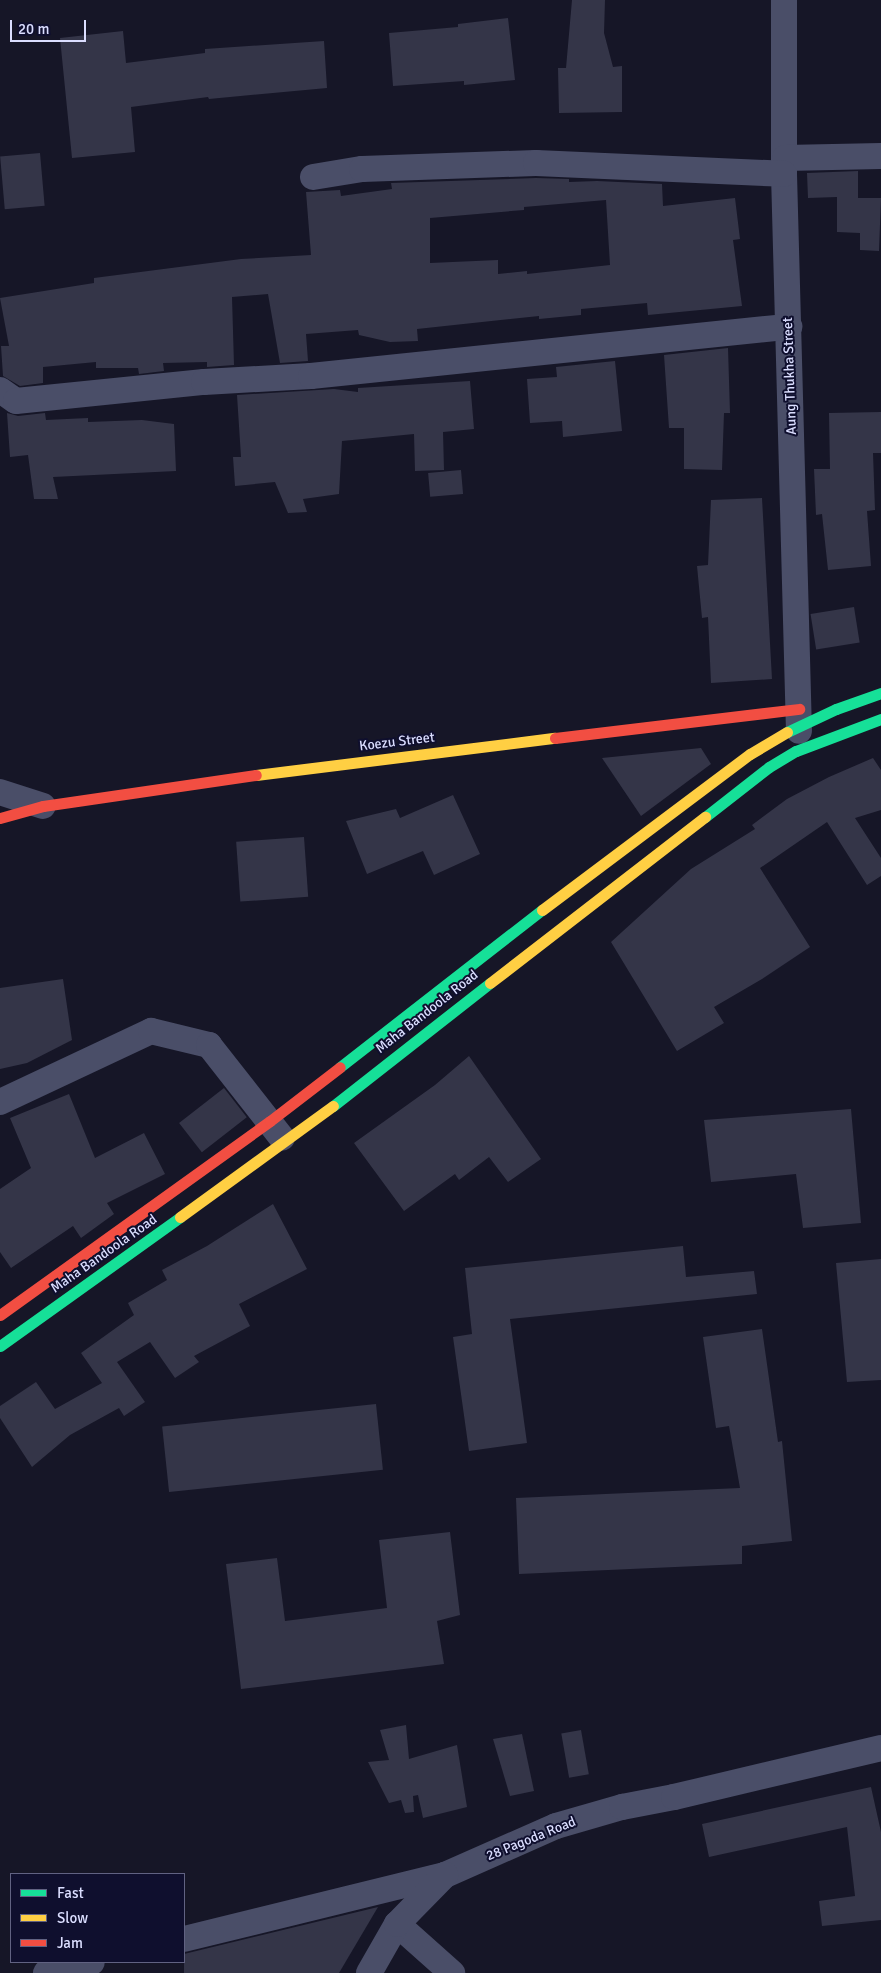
<!DOCTYPE html>
<html>
<head>
<meta charset="utf-8">
<style>
  body { margin:0 }
  #map { position:relative; width:881px; height:1973px; overflow:hidden; background:#161627; font-family:Signika,sans-serif }
  div>[style] { position:absolute }
  .building>* { inset:0; background:#343548; transform-origin:0 0 }
  .street>* { height:26px; margin:-13px; padding:0 13px; transform-origin:13px; border-radius:13px; background:#4a4e68 }
  .fast>* { height:11px; margin:-5.5px; padding:0 5.5px; transform-origin:5.5px; border-radius:5.5px; background:#16e098 }
  .slow>* { height:11px; margin:-5.5px; padding:0 5.5px; transform-origin:5.5px; border-radius:5.5px; background:#ffcf43 }
  .jam>* { height:11px; margin:-5.5px; padding:0 5.5px; transform-origin:5.5px; border-radius:5.5px; background:#f24e42 }
  span { translate:-50% -50%; white-space:nowrap; text-align:center; line-height:1.15; -webkit-text-stroke:4px #0f0f2e; paint-order:stroke }
  .street-label { font-size:14px; color:#dbdeff }
  .legend { position:absolute; left:10px; top:1873px; width:175px; height:90px; box-sizing:border-box; background:#0f0f2e; border:1px solid #616282; margin:0; padding:6px 9px; list-style:none; font-size:15px; color:#dbdeff }
  .legend li { display:flex; align-items:center; gap:10px; height:25px }
  .legend b { width:25px; border:1px solid #616282 }
  .scale { position:absolute; left:10px; top:20px; width:76px; height:22px; box-sizing:border-box; border:2px solid #dbdeff; border-top:0; padding-left:6px; font-size:15px; line-height:18px; white-space:nowrap; color:#dbdeff; -webkit-text-stroke:4px #0f0f2e; paint-order:stroke }
</style>
</head>
<body>
<div id="map">
  <div class="building">
    <i style="clip-path:polygon(572px 0,605px 0,604px 33px,613px 67px,622px 66px,622px 112px,559px 113px,558px 68px,566px 68px)"></i>
    <i style="clip-path:polygon(508px 18px,515px 80px,464px 85px,464px 81px,393px 86px,389px 33px,458px 27px,458px 24px)"></i>
    <i style="clip-path:polygon(123px 31px,126px 63px,205px 53px,205px 49px,324px 41px,327px 88px,209px 99px,208px 97px,131px 107px,135px 152px,72px 158px,60px 38px)"></i>
    <i style="left:40px;top:153px;width:53px;height:40px;rotate:85deg"></i>
    <i style="clip-path:polygon(858px 171px,858px 198px,881px 198px,879px 251px,860px 250px,860px 233px,837px 232px,837px 197px,808px 198px,807px 173px)"></i>
    <i style="clip-path:polygon(evenodd,536px 178px,569px 179px,569px 182px,597px 181px,662px 184px,663px 206px,735px 198px,740px 239px,733px 240px,742px 306px,648px 315px,647px 303px,581px 309px,581px 315px,539px 319px,539px 316px,417px 329px,418px 341px,390px 342px,359px 335px,358px 330px,306px 334px,308px 361px,280px 363px,268px 294px,232px 297px,234px 365px,207px 367px,207px 362px,163px 363px,164px 371px,139px 374px,138px 368px,96px 368px,96px 362px,43px 367px,43px 383px,20px 386px,3px 376px,1px 346px,9px 346px,0 298px,94px 283px,94px 278px,241px 259px,311px 255px,306px 192px,340px 190px,341px 196px,392px 189px,391px 183px,536px 178px,606px 200px,610px 265px,527px 274px,527px 271px,498px 274px,498px 260px,430px 263px,430px 218px,524px 210px,524px 207px,606px 200px)"></i>
    <i style="clip-path:polygon(728px 348px,730px 413px,724px 413px,722px 470px,684px 469px,684px 428px,669px 428px,664px 355px)"></i>
    <i style="clip-path:polygon(615px 361px,622px 431px,563px 437px,562px 421px,530px 423px,527px 379px,557px 377px,556px 367px)"></i>
    <i style="clip-path:polygon(470px 381px,474px 429px,443px 432px,444px 470px,415px 471px,414px 434px,342px 441px,339px 494px,303px 499px,307px 512px,288px 513px,275px 482px,235px 486px,233px 457px,241px 457px,237px 395px,334px 389px,358px 392px,358px 388px)"></i>
    <i style="clip-path:polygon(881px 412px,881px 453px,873px 453px,875px 510px,867px 511px,871px 566px,828px 570px,822px 514px,816px 515px,814px 469px,830px 469px,829px 413px)"></i>
    <i style="clip-path:polygon(7px 413px,18px 416px,45px 413px,46px 420px,88px 418px,88px 422px,142px 420px,174px 424px,176px 471px,53px 477px,58px 499px,34px 499px,28px 455px,10px 457px)"></i>
    <i style="left:461px;top:470px;width:24px;height:33px;rotate:85deg"></i>
    <i style="clip-path:polygon(762px 498px,772px 679px,711px 683px,708px 617px,702px 618px,697px 566px,708px 565px,711px 500px)"></i>
    <i style="left:854px;top:607px;width:36px;height:44px;rotate:81deg"></i>
    <i style="clip-path:polygon(701px 748px,711px 764px,641px 816px,602px 758px)"></i>
    <i style="clip-path:polygon(873px 758px,881px 770px,881px 810px,855px 818px,881px 858px,881px 876px,867px 885px,827px 822px,760px 868px,810px 947px,762px 979px,714px 1007px,724px 1023px,677px 1051px,611px 942px,691px 869px,755px 829px,752px 825px,787px 799px,829px 777px)"></i>
    <i style="clip-path:polygon(453px 795px,480px 854px,434px 875px,423px 851px,367px 874px,346px 821px,396px 809px,400px 818px)"></i>
    <i style="left:304px;top:837px;width:60px;height:68px;rotate:86deg"></i>
    <i style="clip-path:polygon(63px 979px,72px 1040px,27px 1063px,0 1069px,0 988px)"></i>
    <i style="clip-path:polygon(469px 1056px,541px 1159px,508px 1182px,489px 1157px,459px 1180px,455px 1174px,404px 1211px,354px 1143px,435px 1085px)"></i>
    <i style="left:224px;top:1088px;width:37px;height:57px;rotate:52deg"></i>
    <i style="clip-path:polygon(69px 1094px,95px 1158px,144px 1133px,165px 1174px,107px 1203px,114px 1214px,81px 1238px,73px 1226px,11px 1268px,0 1252px,0 1189px,31px 1168px,10px 1118px)"></i>
    <i style="clip-path:polygon(851px 1109px,861px 1223px,803px 1228px,796px 1174px,711px 1182px,704px 1120px)"></i>
    <i style="clip-path:polygon(273px 1204px,307px 1269px,239px 1304px,250px 1326px,194px 1356px,199px 1362px,175px 1378px,150px 1342px,117px 1362px,145px 1402px,124px 1416px,119px 1408px,70px 1435px,32px 1467px,0 1418px,0 1406px,36px 1382px,55px 1409px,102px 1383px,81px 1353px,134px 1315px,128px 1303px,167px 1280px,162px 1270px,207px 1246px)"></i>
    <i style="clip-path:polygon(683px 1246px,686px 1277px,754px 1271px,757px 1294px,510px 1319px,527px 1443px,469px 1451px,453px 1337px,472px 1334px,465px 1268px)"></i>
    <i style="clip-path:polygon(881px 1259px,881px 1380px,847px 1382px,836px 1263px)"></i>
    <i style="clip-path:polygon(762px 1329px,778px 1442px,782px 1441px,792px 1541px,742px 1546px,742px 1564px,519px 1574px,516px 1498px,740px 1488px,729px 1426px,716px 1428px,703px 1337px)"></i>
    <i style="left:376px;top:1404px;width:66px;height:215px;rotate:84deg"></i>
    <i style="clip-path:polygon(450px 1532px,460px 1615px,437px 1621px,444px 1664px,241px 1689px,226px 1564px,277px 1558px,285px 1621px,387px 1608px,379px 1540px)"></i>
    <i style="clip-path:polygon(406px 1725px,409px 1759px,457px 1745px,467px 1807px,423px 1818px,418px 1795px,413px 1796px,414px 1812px,405px 1813px,401px 1800px,389px 1803px,368px 1762px,389px 1760px,380px 1730px)"></i>
    <i style="left:581px;top:1730px;width:45px;height:20px;rotate:80deg"></i>
    <i style="clip-path:polygon(522px 1734px,534px 1791px,510px 1796px,493px 1739px)"></i>
    <i style="clip-path:polygon(871px 1787px,881px 1832px,881px 1920px,822px 1926px,819px 1901px,855px 1896px,847px 1827px,709px 1857px,702px 1824px)"></i>
    <i style="clip-path:polygon(378px 1907px,339px 1973px,184px 1973px,184px 1954px)"></i>
  </div>
  <div class="street">
    <i style="left:784px;top:0;width:174px;rotate:90deg"></i>
    <i style="left:784px;top:174px;width:557px;rotate:88.46deg"></i>
    <i style="left:785px;top:158px;width:96px;rotate:-1.2deg"></i>
    <i style="left:313px;top:177px;width:50px;rotate:-9.3deg"></i>
    <i style="left:362px;top:169px;width:174px;rotate:-2deg"></i>
    <i style="left:536px;top:163px;width:248px;rotate:2.5deg"></i>
    <i style="left:0;top:390px;width:19px;rotate:35deg"></i>
    <i style="left:16px;top:401px;width:189px;rotate:-5.8deg"></i>
    <i style="left:204px;top:382px;width:107px;rotate:-3.2deg"></i>
    <i style="left:311px;top:376px;width:481px;rotate:-5.9deg"></i>
    <i style="left:0;top:792px;width:45px;rotate:18deg"></i>
    <i style="left:0;top:1102px;width:167px;rotate:-25.2deg"></i>
    <i style="left:151px;top:1031px;width:60px;rotate:13.6deg"></i>
    <i style="left:209px;top:1045px;width:118px;rotate:51.9deg"></i>
    <i style="left:397px;top:1924px;width:74px;rotate:41.7deg"></i>
    <i style="left:184px;top:1939px;width:269px;rotate:-13.8deg"></i>
    <i style="left:445px;top:1875px;width:121px;rotate:-23.8deg"></i>
    <i style="left:556px;top:1826px;width:69px;rotate:-16.1deg"></i>
    <i style="left:622px;top:1807px;width:53px;rotate:-10.9deg"></i>
    <i style="left:674px;top:1797px;width:213px;rotate:-13.3deg"></i>
    <i style="left:46px;top:1973px;width:47px;rotate:-13.4deg"></i>
    <i style="left:369px;top:1973px;width:56px;rotate:-60.3deg"></i>
    <i style="left:397px;top:1924px;width:69px;rotate:-45.6deg"></i>
  </div>
  <div class="fast">
    <i style="left:787px;top:732px;width:54px;rotate:-25.1deg"></i>
    <i style="left:836px;top:709px;width:48px;rotate:-19.6deg"></i>
    <i style="left:705px;top:817px;width:81px;rotate:-38deg"></i>
    <i style="left:769px;top:767px;width:31px;rotate:-31deg"></i>
    <i style="left:796px;top:751px;width:91px;rotate:-20.6deg"></i>
    <i style="left:340px;top:1067px;width:256px;rotate:-37.9deg"></i>
    <i style="left:333px;top:1106px;width:199px;rotate:-38.1deg"></i>
    <i style="left:0;top:1346px;width:221px;rotate:-35.6deg"></i>
  </div>
  <div class="slow">
    <i style="left:256px;top:775px;width:301px;rotate:-7.1deg"></i>
    <i style="left:542px;top:910px;width:260px;rotate:-36.9deg"></i>
    <i style="left:750px;top:754px;width:43px;rotate:-30.7deg"></i>
    <i style="left:490px;top:983px;width:272px;rotate:-37.7deg"></i>
    <i style="left:180px;top:1217px;width:189px;rotate:-36deg"></i>
  </div>
  <div class="jam">
    <i style="left:555px;top:738px;width:246px;rotate:-6.8deg"></i>
    <i style="left:0;top:818px;width:45px;rotate:-15.6deg"></i>
    <i style="left:43px;top:806px;width:215px;rotate:-8.3deg"></i>
    <i style="left:0;top:1315px;width:332px;rotate:-35.7deg"></i>
    <i style="left:270px;top:1121px;width:88px;rotate:-37.6deg"></i>
  </div>
  <div class="street-label">
    <span style="left:790px;top:376px;rotate:-92deg">Aung Thukha Street</span>
    <span style="left:397px;top:742px;rotate:-7deg">Koezu Street</span>
    <span style="left:427px;top:1012px;rotate:-38deg">Maha Bandoola Road</span>
    <span style="left:104px;top:1254px;rotate:-35deg">Maha Bandoola Road</span>
    <span style="left:531px;top:1839px;rotate:-22deg">28 Pagoda Road</span>
  </div>
  <ul class="legend">
  <li><b style="height:6px;background:#16e098"></b>Fast</li>
  <li><b style="height:6px;background:#ffcf43"></b>Slow</li>
  <li><b style="height:6px;background:#f24e42"></b>Jam</li>
  </ul>
  <div class="scale">20 m</div>
</div>
</body>
</html>
